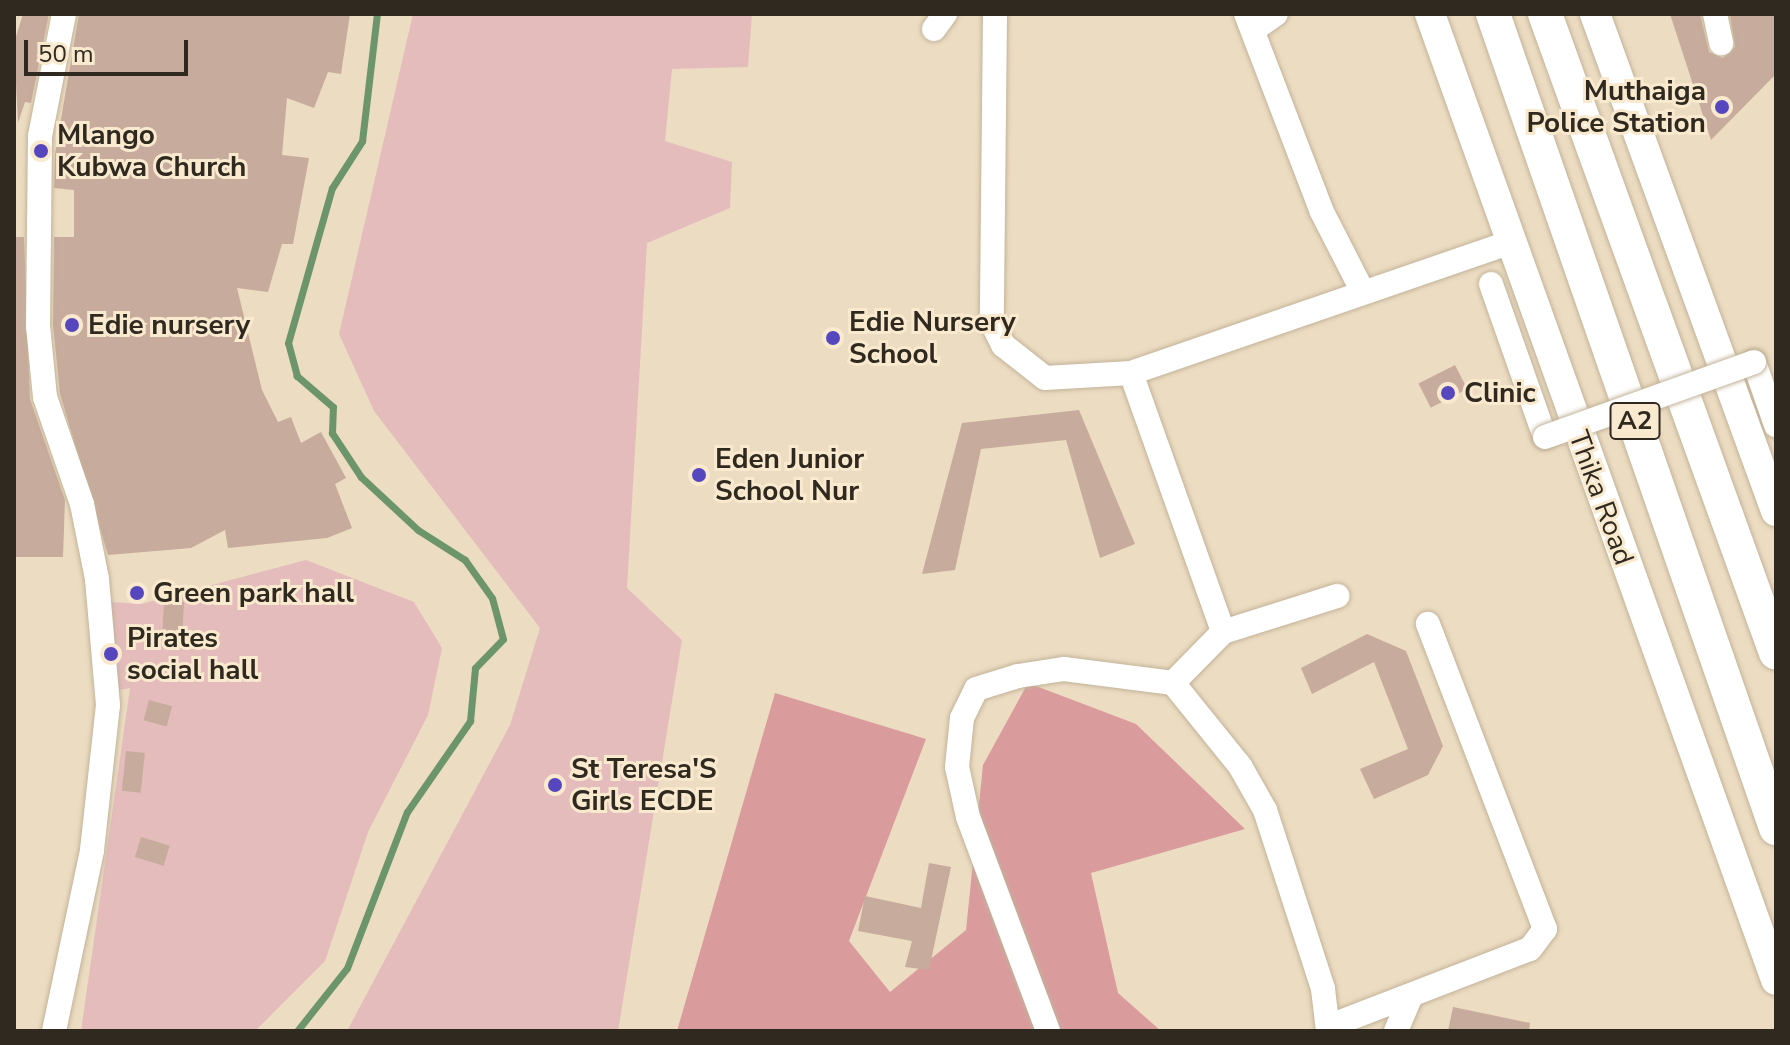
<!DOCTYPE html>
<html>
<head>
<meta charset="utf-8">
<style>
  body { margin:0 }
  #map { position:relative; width:1790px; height:1045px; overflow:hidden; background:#ecdcc2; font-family:"Nunito Sans",sans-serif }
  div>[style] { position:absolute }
  .green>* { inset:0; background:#e4bcbc }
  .forest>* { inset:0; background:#da9b9d }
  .stream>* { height:7px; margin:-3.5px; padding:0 3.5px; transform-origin:3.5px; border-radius:3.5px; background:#6d956b }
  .building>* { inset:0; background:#c7ab9c; transform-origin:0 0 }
  .roads { filter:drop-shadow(0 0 2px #c2b399) drop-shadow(0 0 2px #c2b399) }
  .minor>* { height:24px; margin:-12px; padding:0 12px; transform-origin:12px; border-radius:12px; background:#fff }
  .major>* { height:30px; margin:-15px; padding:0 15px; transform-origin:15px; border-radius:15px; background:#fff }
  .highway>* { height:34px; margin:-17px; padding:0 17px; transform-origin:17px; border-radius:17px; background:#fff }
  .bridges { filter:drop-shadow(0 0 2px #c2b399) drop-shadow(0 0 2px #c2b399) }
  .minor-bridge>* { height:24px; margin:-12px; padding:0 12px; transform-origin:12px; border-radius:12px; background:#fff }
  .dots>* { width:22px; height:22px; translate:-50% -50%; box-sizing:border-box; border:4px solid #f9e9ce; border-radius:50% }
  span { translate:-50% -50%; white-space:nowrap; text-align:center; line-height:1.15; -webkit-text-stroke:6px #f9e9ce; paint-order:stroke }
  .shield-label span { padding:2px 6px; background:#f9e9ce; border:2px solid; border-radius:6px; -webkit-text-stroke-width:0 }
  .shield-label { font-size:26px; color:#2f291f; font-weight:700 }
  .poi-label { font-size:28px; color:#2f291f; font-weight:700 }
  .right { translate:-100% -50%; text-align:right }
  .left { translate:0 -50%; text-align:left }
  .street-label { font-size:28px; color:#2f291f }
  .frame { position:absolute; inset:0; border:16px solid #2f291f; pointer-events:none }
  .scale { position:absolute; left:24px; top:40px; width:164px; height:36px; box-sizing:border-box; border:4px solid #2f291f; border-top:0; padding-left:10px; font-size:24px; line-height:28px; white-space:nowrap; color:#2f291f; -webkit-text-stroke:6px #f9e9ce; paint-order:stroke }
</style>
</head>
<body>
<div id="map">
  <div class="green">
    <i style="clip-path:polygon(413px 14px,752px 14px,748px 67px,672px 69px,665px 141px,732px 162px,730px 208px,647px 243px,627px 588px,682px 640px,618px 1031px,347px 1031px,510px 725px,540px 628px,374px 411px,339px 334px)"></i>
    <i style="clip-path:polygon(306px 560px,414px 602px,442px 648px,428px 715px,368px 832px,325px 961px,255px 1031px,81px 1031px,130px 688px,119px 690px,111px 602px,141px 604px)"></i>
  </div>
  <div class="forest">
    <i style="clip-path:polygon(1028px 683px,1136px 724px,1245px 829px,1091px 873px,1118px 993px,1161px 1031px,677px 1031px,775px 693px,926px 739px,849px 941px,890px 992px,966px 930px,983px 765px)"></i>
  </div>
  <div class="stream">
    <i style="left:297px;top:1031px;width:80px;rotate:-51.6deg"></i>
    <i style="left:347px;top:968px;width:167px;rotate:-69deg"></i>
    <i style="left:407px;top:812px;width:111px;rotate:-55.3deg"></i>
    <i style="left:470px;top:721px;width:53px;rotate:-84.6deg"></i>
    <i style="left:475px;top:668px;width:40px;rotate:-46deg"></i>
    <i style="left:503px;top:639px;width:42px;rotate:-105deg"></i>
    <i style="left:492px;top:598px;width:47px;rotate:-125.4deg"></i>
    <i style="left:465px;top:560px;width:56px;rotate:-147.4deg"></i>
    <i style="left:418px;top:530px;width:78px;rotate:-137.1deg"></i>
    <i style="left:361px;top:477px;width:53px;rotate:-123.4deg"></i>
    <i style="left:332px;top:433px;width:26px;rotate:-88deg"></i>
    <i style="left:333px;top:407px;width:48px;rotate:-139.3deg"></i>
    <i style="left:297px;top:376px;width:34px;rotate:-105deg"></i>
    <i style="left:288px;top:343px;width:161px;rotate:-74.2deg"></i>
    <i style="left:332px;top:188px;width:56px;rotate:-57.4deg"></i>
    <i style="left:362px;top:141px;width:128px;rotate:-83.3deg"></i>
  </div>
  <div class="building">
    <i style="clip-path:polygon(23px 14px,49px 14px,31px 103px,25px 102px,18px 123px,14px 43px)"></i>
    <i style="clip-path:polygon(79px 14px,350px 14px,341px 74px,328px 72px,314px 108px,287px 98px,282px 155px,309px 158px,293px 244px,282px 244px,268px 292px,237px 288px,262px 390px,278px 422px,291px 417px,301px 443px,321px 432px,346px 478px,335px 484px,352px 528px,327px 538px,228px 548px,225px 530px,191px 548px,108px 555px,60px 394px,53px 325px,54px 237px,74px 237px,74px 190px,54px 188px,55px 154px)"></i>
    <i style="clip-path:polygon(1670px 14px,1700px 14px,1709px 52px,1723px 58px,1735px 47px,1730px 14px,1776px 14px,1776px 74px,1711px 140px)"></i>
    <i style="clip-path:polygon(14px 237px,24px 237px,30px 399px,65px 500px,63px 557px,14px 557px)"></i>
    <i style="left:1455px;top:365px;width:27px;height:41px;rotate:63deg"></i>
    <i style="clip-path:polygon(1079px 410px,1135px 544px,1100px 558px,1066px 440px,981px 449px,955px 570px,922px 574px,962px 423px)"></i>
    <i style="left:164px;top:601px;width:20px;height:36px;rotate:3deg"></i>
    <i style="clip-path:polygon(1367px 634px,1406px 651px,1443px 746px,1428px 775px,1374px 799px,1360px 769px,1408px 749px,1374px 662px,1312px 694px,1301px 668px)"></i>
    <i style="left:149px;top:700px;width:24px;height:21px;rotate:15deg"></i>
    <i style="left:126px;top:751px;width:19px;height:40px;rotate:6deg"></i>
    <i style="left:141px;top:837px;width:30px;height:21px;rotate:17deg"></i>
    <i style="clip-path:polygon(929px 863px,951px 867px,929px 970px,905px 967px,912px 941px,858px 931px,865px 896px,921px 908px)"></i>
    <i style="clip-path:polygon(1453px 1007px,1530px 1023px,1529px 1031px,1448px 1031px)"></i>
  </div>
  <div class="roads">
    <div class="minor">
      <i style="left:995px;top:14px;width:309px;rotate:90.6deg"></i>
      <i style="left:992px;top:323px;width:25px;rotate:63deg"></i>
      <i style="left:1003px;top:345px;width:53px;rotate:38.2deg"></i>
      <i style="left:1045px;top:378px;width:86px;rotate:-3.3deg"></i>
      <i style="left:1131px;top:373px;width:399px;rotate:-19deg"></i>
      <i style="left:1246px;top:14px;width:212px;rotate:69deg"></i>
      <i style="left:1322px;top:212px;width:90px;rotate:62.9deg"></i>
      <i style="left:1715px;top:14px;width:30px;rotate:78deg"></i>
      <i style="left:1256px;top:28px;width:24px;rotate:-35deg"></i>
      <i style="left:934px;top:29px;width:19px;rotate:-54deg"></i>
      <i style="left:1491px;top:284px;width:162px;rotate:70.6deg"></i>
      <i style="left:1754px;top:362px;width:67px;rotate:70.8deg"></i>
      <i style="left:1131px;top:373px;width:275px;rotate:70.4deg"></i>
      <i style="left:1223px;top:632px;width:71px;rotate:134.4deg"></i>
      <i style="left:1173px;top:683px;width:107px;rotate:51.1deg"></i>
      <i style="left:1240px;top:766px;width:51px;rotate:60.4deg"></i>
      <i style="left:1265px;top:810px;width:188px;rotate:72deg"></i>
      <i style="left:1323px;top:989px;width:42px;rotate:83.2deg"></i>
      <i style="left:1223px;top:632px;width:120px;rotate:-17.5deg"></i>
      <i style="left:1330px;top:1026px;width:214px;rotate:-21.1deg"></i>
      <i style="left:1530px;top:949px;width:25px;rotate:-53deg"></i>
      <i style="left:1545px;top:929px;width:327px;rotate:-111deg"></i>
      <i style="left:54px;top:1031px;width:185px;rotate:-78.1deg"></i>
      <i style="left:92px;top:850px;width:146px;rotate:-83.7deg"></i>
      <i style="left:108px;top:705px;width:126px;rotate:-95deg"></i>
      <i style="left:97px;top:579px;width:76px;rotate:-101.3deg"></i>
      <i style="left:82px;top:504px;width:113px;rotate:-109.1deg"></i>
      <i style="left:45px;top:397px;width:71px;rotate:-95.6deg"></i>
      <i style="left:38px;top:326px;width:190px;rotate:-89.4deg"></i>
      <i style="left:40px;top:136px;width:124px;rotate:-78.9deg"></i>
      <i style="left:1048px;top:1031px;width:228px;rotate:-110.5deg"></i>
      <i style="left:968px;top:817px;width:51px;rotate:-102.4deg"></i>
      <i style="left:957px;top:767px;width:49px;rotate:-84.2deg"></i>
      <i style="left:962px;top:718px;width:32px;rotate:-64deg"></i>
      <i style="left:976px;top:689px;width:44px;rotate:-17.2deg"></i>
      <i style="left:1018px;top:676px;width:47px;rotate:-8.7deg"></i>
      <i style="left:1064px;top:669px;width:110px;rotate:7.3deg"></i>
      <i style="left:1396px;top:1031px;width:36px;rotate:-67deg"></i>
    </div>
    <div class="major">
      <i style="left:1430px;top:14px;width:1026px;rotate:70.29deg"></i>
      <i style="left:1595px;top:14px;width:529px;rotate:69.99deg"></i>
    </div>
    <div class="highway">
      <i style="left:1493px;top:14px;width:862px;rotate:70.83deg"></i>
      <i style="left:1545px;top:14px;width:679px;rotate:70.12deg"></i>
    </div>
  </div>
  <div class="bridges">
    <div class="minor-bridge">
      <i style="left:1545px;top:437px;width:222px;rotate:-19.7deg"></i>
    </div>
  </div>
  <div class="dots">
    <i style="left:1722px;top:107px;background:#5647bf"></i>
    <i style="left:41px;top:151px;background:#5647bf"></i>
    <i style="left:72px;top:325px;background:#5647bf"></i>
    <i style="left:833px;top:338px;background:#5647bf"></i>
    <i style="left:1448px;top:393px;background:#5647bf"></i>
    <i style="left:699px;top:475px;background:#5647bf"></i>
    <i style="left:137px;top:593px;background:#5647bf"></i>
    <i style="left:111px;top:654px;background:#5647bf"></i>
    <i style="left:555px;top:785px;background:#5647bf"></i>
  </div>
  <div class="shield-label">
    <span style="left:1635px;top:421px">A2</span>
  </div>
  <div class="poi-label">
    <span class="right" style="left:1706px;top:107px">Muthaiga<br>Police Station</span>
    <span class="left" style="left:57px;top:151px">Mlango<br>Kubwa Church</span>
    <span class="left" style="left:849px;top:338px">Edie Nursery<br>School</span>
    <span class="left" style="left:88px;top:325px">Edie nursery</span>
    <span class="left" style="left:1464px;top:393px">Clinic</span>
    <span class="left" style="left:715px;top:475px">Eden Junior<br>School Nur</span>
    <span class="left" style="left:153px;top:593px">Green park hall</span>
    <span class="left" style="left:127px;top:654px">Pirates<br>social hall</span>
    <span class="left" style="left:571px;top:785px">St Teresa'S<br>Girls ECDE</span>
  </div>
  <div class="street-label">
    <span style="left:1601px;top:498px;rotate:70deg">Thika Road</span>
  </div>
  <div class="frame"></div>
  <div class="scale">50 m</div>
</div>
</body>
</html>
